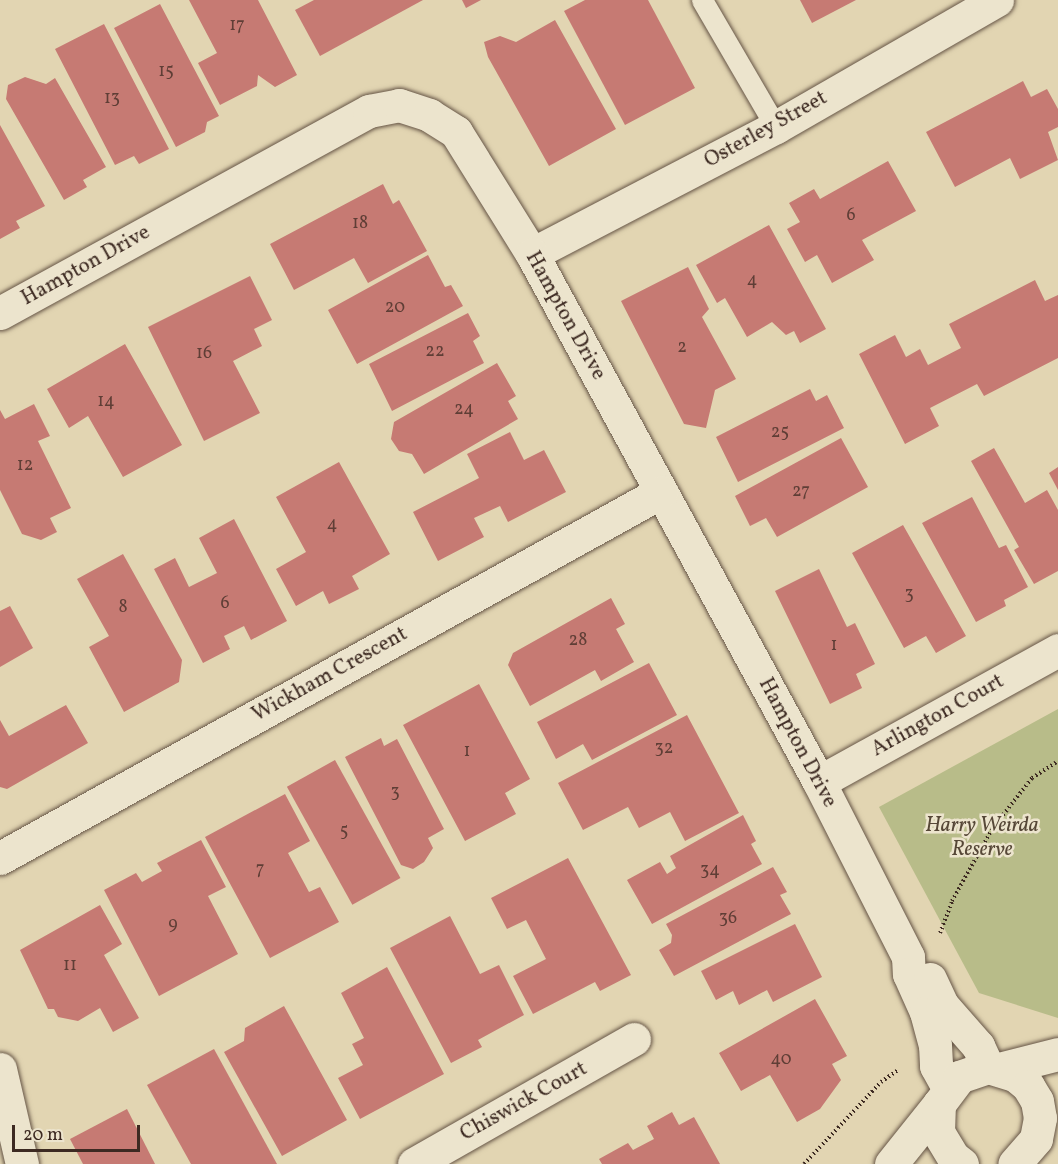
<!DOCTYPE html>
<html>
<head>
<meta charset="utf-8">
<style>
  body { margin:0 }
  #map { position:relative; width:1058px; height:1164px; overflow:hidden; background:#e2d5b2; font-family:Vollkorn,serif }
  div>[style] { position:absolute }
  .green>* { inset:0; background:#b8bc89 }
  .building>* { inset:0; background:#c67a73; transform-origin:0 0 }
  .path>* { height:4px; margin-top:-2px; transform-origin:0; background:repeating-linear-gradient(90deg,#3d2a22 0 1.5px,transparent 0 4.5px) }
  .roads { filter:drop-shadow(0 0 2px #665546) drop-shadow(0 0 2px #665546) }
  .lane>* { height:21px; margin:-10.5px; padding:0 10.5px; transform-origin:10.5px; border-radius:10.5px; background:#ece4cd }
  .street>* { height:33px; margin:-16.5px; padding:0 16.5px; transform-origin:16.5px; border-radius:16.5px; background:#ece4cd }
  .secondary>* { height:33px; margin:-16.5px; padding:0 16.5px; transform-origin:16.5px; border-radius:16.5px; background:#ece4cd }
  span { translate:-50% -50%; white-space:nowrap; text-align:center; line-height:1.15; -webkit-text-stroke:5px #ece4cd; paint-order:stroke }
  .number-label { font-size:18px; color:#5f3e36 }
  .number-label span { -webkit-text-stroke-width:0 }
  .street-label { font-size:21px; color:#3d2a22 }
  .park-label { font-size:21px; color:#564737; font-style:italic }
  .scale { position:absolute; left:12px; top:1125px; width:128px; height:27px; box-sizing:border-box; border:3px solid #3d2a22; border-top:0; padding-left:8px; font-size:18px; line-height:21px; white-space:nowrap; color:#3d2a22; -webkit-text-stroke:4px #ece4cd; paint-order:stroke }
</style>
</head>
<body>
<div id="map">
  <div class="green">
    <i style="clip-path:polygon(1058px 709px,1058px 1018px,979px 993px,879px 807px)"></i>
  </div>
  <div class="building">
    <i style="clip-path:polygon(189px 0,258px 0,297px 75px,275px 87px,258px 75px,257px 86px,220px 105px,198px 63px,217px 53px)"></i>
    <i style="clip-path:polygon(314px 0,423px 0,320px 56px,295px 10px)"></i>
    <i style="clip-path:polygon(462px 0,481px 0,466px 8px)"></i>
    <i style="clip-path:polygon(585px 0,648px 0,695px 88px,625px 125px,564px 11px)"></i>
    <i style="clip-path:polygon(800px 0,856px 0,812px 23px)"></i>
    <i style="clip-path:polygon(160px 4px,219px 116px,207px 122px,205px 132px,176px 147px,114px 28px)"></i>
    <i style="clip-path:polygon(555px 20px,616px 129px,549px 166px,488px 57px,484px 42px,500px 36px,516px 42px)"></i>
    <i style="clip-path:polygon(104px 24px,169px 149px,139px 164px,134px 156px,115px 165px,55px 49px)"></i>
    <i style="clip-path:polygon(25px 77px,46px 84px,55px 78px,106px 167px,83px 180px,87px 187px,64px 200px,6px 99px,8px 85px)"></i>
    <i style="clip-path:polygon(1023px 81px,1031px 97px,1047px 89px,1058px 109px,1058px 127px,1048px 132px,1058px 160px,1020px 179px,1010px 158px,955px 187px,926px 132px)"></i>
    <i style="clip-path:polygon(0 125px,45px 206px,16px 221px,20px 228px,0 239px)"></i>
    <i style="clip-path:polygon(888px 161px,916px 211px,862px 240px,874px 260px,832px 283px,817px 255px,805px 262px,787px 229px,800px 222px,789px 203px,814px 189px,820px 199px)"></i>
    <i style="clip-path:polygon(383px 184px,393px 204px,399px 200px,427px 251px,368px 283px,354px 258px,294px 290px,270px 244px)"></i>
    <i style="clip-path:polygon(769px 225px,826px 329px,800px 343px,794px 331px,786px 335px,772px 322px,747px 337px,725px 298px,717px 303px,696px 265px)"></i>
    <i style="clip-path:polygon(428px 255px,445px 287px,451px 285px,463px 306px,357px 364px,328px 310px)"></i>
    <i style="clip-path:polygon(688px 267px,709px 309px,702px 317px,736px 379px,715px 390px,706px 428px,684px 424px,621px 301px)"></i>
    <i style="clip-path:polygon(250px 276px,272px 320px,254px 329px,262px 346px,233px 361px,260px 413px,204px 441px,148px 327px)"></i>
    <i style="clip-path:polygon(1035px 280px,1045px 301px,1058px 295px,1058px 358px,984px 396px,977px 384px,930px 408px,939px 426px,905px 444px,859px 354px,895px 335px,906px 357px,920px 349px,928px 365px,961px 348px,949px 324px)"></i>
    <i style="clip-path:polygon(468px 313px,480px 336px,473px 341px,484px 363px,392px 411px,369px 364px)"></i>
    <i style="clip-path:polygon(125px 344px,182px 445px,123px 477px,88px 416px,69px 428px,47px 389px)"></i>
    <i style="clip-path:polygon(497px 363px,516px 396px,508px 401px,518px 419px,424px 474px,412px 454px,399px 451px,391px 439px,394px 422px)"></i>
    <i style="clip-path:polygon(810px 389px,816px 401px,827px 395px,844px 428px,738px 482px,716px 437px)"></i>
    <i style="clip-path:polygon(34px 404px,50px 436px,38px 441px,71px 508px,50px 518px,57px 532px,41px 540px,22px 534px,0 490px,0 410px,5px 419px)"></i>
    <i style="clip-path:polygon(510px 432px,524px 460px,544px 450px,566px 492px,508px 522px,500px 506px,474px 518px,484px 537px,438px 561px,413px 512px,479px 478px,467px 454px)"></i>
    <i style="clip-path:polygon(841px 438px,868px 487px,777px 537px,766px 518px,750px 526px,735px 496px)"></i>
    <i style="clip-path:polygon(994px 448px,1025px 503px,1047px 490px,1058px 510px,1058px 571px,1034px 584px,1014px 550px,1019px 547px,971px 461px)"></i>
    <i style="clip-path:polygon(339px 462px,390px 554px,352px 576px,359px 589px,329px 604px,323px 591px,296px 606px,276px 569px,306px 552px,276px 497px)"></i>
    <i style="clip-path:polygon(1058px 467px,1058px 490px,1049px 473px)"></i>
    <i style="clip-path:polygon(972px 497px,999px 548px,1006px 545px,1028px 587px,1004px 600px,1006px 606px,976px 622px,922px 523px)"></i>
    <i style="clip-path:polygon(234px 519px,287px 621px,251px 640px,244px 626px,224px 636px,230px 649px,203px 663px,154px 569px,175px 558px,189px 587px,217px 573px,199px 538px)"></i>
    <i style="clip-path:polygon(903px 525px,966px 636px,936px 653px,926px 636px,904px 648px,852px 553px)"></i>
    <i style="clip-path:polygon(123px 554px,182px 660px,179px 682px,124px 712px,89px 647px,109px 636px,77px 579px)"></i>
    <i style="clip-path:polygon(819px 569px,847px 627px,855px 623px,875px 664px,856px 674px,862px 688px,830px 704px,775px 591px)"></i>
    <i style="clip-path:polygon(611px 598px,625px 624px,616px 629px,634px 662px,601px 681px,595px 670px,530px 706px,508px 665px,513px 653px)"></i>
    <i style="clip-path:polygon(10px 606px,33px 648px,0 667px,0 611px)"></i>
    <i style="clip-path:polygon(649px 663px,677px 715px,592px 760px,583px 744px,556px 759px,537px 722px)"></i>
    <i style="clip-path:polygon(479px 684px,530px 779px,505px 793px,516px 814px,465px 841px,403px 725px)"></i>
    <i style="clip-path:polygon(66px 705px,88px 743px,7px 789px,0 787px,0 720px,9px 736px)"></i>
    <i style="clip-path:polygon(687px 715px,739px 813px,685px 841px,670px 812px,639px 828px,628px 807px,583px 830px,558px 783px)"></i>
    <i style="clip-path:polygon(381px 738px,384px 746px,397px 739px,444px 829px,428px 838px,433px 848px,424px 862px,413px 869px,401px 865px,345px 757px)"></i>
    <i style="left:335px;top:760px;width:135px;height:55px;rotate:61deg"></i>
    <i style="clip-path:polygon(285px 794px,310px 841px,288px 853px,309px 892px,320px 887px,339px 922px,270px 958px,205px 837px)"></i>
    <i style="clip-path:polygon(743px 815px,756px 841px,751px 844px,762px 864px,652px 924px,627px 880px,660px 862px,667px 874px,676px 868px,670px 856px)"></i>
    <i style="clip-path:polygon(201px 840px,226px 887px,208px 896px,238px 954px,159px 996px,104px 890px,136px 873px,142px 882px,162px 871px,157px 863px)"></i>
    <i style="clip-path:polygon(568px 858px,631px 975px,600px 991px,595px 982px,533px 1014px,513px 976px,546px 959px,526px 920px,507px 929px,491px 898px)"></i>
    <i style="clip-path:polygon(773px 867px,787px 892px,780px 895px,791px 914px,674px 976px,659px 950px,671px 943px,672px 935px,666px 924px)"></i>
    <i style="clip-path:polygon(100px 905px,122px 944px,104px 955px,139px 1018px,113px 1032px,100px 1008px,78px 1021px,58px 1017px,54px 1009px,48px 1009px,20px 950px)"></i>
    <i style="clip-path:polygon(450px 916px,480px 974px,499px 965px,524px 1015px,478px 1040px,482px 1047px,451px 1063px,390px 948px)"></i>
    <i style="clip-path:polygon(795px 924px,822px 977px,773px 1002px,767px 990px,739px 1005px,733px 991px,716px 1000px,701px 971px)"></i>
    <i style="clip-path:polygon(387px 967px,444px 1074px,360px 1119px,338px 1078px,363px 1065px,352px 1044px,364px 1038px,341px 993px)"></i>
    <i style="clip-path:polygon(815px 999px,847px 1056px,832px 1064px,841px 1080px,820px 1109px,797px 1122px,770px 1075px,741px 1091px,719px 1053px)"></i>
    <i style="clip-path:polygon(284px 1006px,347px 1120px,282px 1156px,224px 1052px,244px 1041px,245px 1028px)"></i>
    <i style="clip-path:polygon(214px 1049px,277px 1164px,191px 1164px,147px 1085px)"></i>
    <i style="clip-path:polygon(127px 1109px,155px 1164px,83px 1164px,70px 1139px)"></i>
    <i style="clip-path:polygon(672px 1112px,679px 1125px,694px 1117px,720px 1164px,602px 1164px,599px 1159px,628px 1143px,633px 1150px,654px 1139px,647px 1126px)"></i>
  </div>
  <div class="path">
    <i style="left:940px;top:933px;width:34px;rotate:-69deg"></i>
    <i style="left:952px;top:901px;width:82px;rotate:-60.9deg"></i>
    <i style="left:992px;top:829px;width:65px;rotate:-51.9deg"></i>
    <i style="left:1032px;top:778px;width:31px;rotate:-33deg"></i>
    <i style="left:804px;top:1164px;width:112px;rotate:-46.8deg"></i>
    <i style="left:881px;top:1082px;width:21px;rotate:-35deg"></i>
  </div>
  <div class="roads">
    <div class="lane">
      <i style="left:702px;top:0;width:147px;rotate:59.8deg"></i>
    </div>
    <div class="street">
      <i style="left:532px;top:254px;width:275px;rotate:-27.5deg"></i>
      <i style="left:776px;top:127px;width:255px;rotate:-29.9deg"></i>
      <i style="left:0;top:313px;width:421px;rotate:-28.7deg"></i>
      <i style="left:369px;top:111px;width:31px;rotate:-11deg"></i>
      <i style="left:399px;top:105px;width:32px;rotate:18deg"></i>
      <i style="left:429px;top:115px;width:32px;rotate:32deg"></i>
      <i style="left:456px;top:132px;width:144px;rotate:58.1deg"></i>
      <i style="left:532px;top:254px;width:601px;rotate:61.47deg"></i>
      <i style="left:819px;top:782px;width:196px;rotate:63deg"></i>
      <i style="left:908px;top:957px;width:17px;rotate:87deg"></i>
      <i style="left:909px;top:974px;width:42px;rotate:65.9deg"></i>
      <i style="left:926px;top:1012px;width:34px;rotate:75deg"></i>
      <i style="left:935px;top:1045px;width:21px;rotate:87deg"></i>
      <i style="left:936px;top:1066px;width:25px;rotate:61deg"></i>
      <i style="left:819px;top:782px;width:273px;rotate:-28.9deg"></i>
      <i style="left:0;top:858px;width:756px;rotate:-28.97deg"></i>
      <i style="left:930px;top:979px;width:29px;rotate:65deg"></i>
      <i style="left:942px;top:1005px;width:55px;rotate:48.7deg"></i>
      <i style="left:978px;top:1046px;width:23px;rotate:65deg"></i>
      <i style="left:0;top:1069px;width:98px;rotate:77deg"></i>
      <i style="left:414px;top:1164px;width:253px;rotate:-29.6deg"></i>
    </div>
    <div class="secondary">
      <i style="left:999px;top:1069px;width:61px;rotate:-14.3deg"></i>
      <i style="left:891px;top:1164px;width:77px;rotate:-51.3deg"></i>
      <i style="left:962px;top:1164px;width:11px;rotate:-142deg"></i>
      <i style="left:953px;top:1157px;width:29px;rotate:-121deg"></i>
      <i style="left:938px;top:1132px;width:28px;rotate:-88deg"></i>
      <i style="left:939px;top:1104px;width:34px;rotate:-53deg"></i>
      <i style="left:959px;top:1077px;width:31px;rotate:-19deg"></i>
      <i style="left:988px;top:1067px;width:28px;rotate:17deg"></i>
      <i style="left:1015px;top:1075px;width:17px;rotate:40deg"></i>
      <i style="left:1028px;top:1086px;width:17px;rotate:59deg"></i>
      <i style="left:1037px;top:1101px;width:17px;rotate:80deg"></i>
      <i style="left:1040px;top:1118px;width:21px;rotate:101deg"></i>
      <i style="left:1036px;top:1139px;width:33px;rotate:131deg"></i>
    </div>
  </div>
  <div class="number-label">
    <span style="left:237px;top:26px">17</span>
    <span style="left:166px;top:72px">15</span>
    <span style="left:112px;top:99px">13</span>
    <span style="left:851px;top:216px">6</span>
    <span style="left:360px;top:224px">18</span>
    <span style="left:752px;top:281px">4</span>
    <span style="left:395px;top:308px">20</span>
    <span style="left:682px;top:348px">2</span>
    <span style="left:435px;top:352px">22</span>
    <span style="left:204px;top:354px">16</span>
    <span style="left:106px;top:402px">14</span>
    <span style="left:464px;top:410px">24</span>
    <span style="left:780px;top:433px">25</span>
    <span style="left:25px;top:466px">12</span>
    <span style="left:801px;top:492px">27</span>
    <span style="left:332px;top:525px">4</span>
    <span style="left:909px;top:595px">3</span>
    <span style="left:225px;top:604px">6</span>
    <span style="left:123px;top:608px">8</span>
    <span style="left:578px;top:641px">28</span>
    <span style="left:834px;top:646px">1</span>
    <span style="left:664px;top:749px">32</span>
    <span style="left:467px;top:752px">1</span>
    <span style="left:395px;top:793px">3</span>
    <span style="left:344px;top:832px">5</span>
    <span style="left:260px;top:870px">7</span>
    <span style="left:710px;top:871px">34</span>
    <span style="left:728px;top:919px">36</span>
    <span style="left:173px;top:925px">9</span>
    <span style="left:70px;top:966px">11</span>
    <span style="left:781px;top:1060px">40</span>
  </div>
  <div class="street-label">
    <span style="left:766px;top:130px;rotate:-29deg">Osterley Street</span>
    <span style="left:86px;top:266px;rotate:-29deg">Hampton Drive</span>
    <span style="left:565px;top:316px;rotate:61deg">Hampton Drive</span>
    <span style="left:330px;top:675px;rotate:-29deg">Wickham Crescent</span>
    <span style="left:938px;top:716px;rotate:-29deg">Arlington Court</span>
    <span style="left:797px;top:743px;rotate:62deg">Hampton Drive</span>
    <span style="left:524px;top:1102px;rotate:-29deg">Chiswick Court</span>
  </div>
  <div class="park-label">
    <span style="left:982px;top:838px">Harry Weirda<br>Reserve</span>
  </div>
  <div class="scale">20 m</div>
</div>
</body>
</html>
